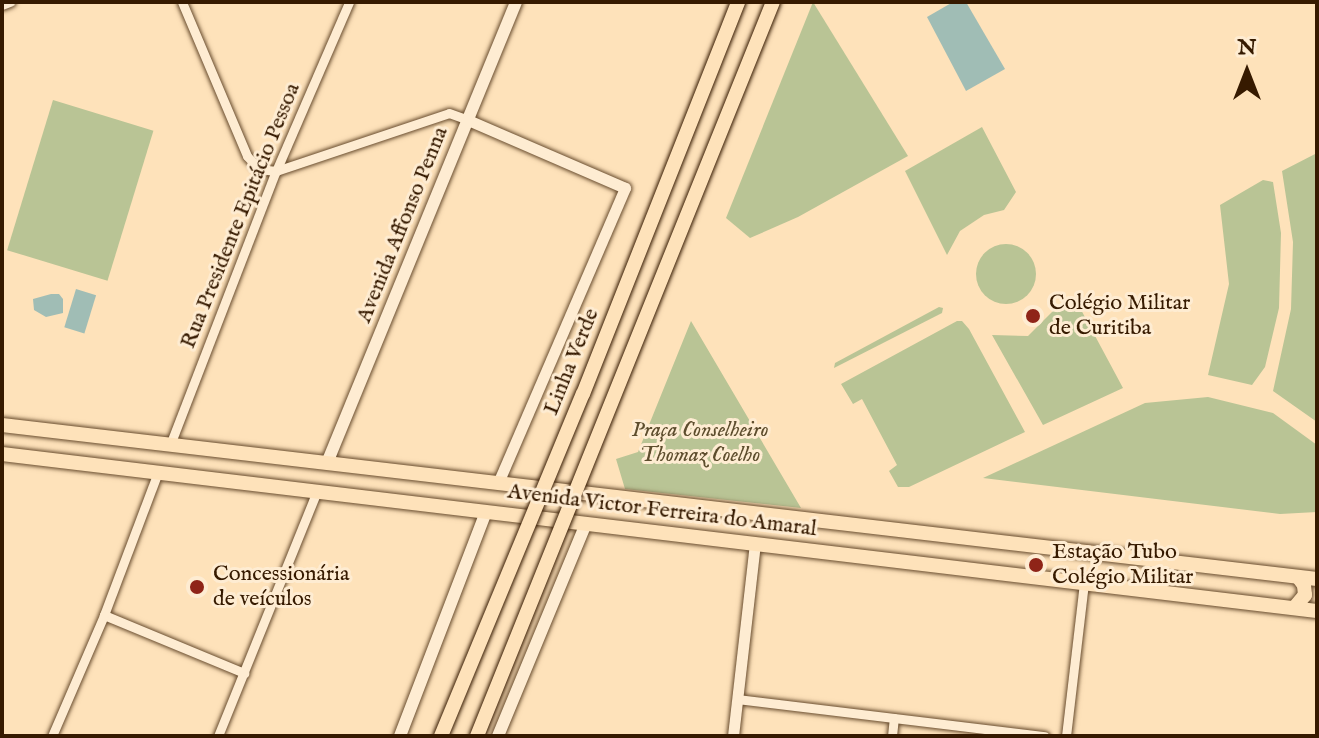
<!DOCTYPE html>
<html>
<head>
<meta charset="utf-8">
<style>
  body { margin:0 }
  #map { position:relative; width:1319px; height:738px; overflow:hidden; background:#fee2ba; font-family:"IM FELL English",serif }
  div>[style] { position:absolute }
  .green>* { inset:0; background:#b9c495; transform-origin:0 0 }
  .round { border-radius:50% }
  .water>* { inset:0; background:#a0bdb5; transform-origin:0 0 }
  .roads { filter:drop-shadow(0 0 2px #684c2e) drop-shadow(0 0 2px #684c2e) }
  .minor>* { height:9px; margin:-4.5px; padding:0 4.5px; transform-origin:4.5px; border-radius:4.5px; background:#feecd2 }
  .tertiary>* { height:11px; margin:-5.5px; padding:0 5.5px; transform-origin:5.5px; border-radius:5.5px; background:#feecd2 }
  .secondary>* { height:12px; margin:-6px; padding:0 6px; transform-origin:6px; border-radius:6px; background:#feecd2 }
  .trunk>* { height:14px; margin:-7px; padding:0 7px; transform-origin:7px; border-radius:7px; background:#fee2ba }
  .bridges { filter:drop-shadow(0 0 2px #361a00) drop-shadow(0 0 2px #361a00) }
  .trunk-bridge>* { height:14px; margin:-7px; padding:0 7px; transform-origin:7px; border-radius:7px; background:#fee2ba }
  .dots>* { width:22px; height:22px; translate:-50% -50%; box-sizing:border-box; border:4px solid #feecd2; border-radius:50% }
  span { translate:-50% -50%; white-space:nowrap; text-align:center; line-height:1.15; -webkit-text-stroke:6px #feecd2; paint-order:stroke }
  .street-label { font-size:22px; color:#361a00 }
  .poi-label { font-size:22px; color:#361a00 }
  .left { translate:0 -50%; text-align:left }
  .park-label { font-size:22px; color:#5d4d2d; font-style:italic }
  .frame { position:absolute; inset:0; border:4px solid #361a00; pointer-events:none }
  .north { position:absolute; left:1207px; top:32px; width:80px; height:80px; -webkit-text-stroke:6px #feecd2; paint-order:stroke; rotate:0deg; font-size:22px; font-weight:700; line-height:32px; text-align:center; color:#361a00 }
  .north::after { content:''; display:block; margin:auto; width:28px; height:36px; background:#361a00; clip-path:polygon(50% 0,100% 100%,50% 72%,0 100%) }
</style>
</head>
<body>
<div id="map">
  <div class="green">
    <i style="clip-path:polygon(813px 2px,908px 156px,798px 217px,750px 238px,726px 218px)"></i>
    <i style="left:53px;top:100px;width:105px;height:157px;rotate:17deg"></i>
    <i style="clip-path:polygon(982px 127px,1016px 192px,1004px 210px,984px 215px,960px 231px,947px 255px,905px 171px)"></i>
    <i style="clip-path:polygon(1317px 153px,1317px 422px,1273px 391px,1291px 309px,1293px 242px,1282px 171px)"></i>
    <i style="clip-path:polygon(1263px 180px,1273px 182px,1281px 233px,1279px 308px,1265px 367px,1252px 385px,1208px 375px,1229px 284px,1220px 205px)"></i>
    <i class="round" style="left:976px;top:244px;width:60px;height:60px"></i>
    <i style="clip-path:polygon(1059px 305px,1079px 306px,1123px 388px,1043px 425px,992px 335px,1028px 336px)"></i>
    <i style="clip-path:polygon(939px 307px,943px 308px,942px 313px,834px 368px,835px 363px)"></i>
    <i style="clip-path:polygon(691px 321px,801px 508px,625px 489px,616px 459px,638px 452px)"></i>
    <i style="clip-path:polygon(957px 321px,962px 321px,969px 329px,1025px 432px,909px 487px,898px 487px,889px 471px,897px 465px,862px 399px,853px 404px,841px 384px)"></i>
    <i style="clip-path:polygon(1208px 397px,1273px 413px,1317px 445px,1317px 512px,1280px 514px,983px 478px,1145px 403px)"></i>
  </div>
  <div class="water">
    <i style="clip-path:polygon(953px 2px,966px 2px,1005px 69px,966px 91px,927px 17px)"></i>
    <i style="left:76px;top:289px;width:21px;height:40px;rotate:17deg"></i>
    <i style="clip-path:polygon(51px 294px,59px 294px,63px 299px,63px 313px,46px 317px,34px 310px,33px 299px)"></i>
  </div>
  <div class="roads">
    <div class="minor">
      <i style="left:182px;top:2px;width:167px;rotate:67.1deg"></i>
      <i style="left:247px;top:156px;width:18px;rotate:47deg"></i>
      <i style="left:259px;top:169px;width:17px;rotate:7deg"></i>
      <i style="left:276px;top:171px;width:182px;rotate:-18.5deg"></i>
      <i style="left:449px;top:113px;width:20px;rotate:20deg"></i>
      <i style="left:2px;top:5px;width:9px;rotate:-21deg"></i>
      <i style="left:170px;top:445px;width:294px;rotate:-68.9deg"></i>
      <i style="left:276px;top:171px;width:184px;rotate:-66.6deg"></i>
      <i style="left:104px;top:615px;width:152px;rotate:22.5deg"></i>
      <i style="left:737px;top:699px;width:310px;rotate:6.9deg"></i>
      <i style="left:52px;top:736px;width:132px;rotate:-66.7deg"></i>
      <i style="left:104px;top:615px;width:153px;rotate:-69.3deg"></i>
      <i style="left:218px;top:736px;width:264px;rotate:-68deg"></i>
      <i style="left:892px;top:736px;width:18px;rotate:-84deg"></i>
      <i style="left:1066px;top:736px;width:154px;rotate:-83.3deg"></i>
    </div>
    <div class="tertiary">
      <i style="left:468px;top:120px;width:171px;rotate:23.4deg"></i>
      <i style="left:625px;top:188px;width:321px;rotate:113.3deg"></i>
      <i style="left:733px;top:736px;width:193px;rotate:-83.5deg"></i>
    </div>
    <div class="secondary">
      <i style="left:327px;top:463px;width:498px;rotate:-67.7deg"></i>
      <i style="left:400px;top:736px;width:240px;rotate:-69deg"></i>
      <i style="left:498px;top:736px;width:230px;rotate:-67.5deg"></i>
    </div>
    <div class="trunk">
      <i style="left:2px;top:425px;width:1324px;rotate:6.68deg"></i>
      <i style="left:2px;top:454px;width:1324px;rotate:6.81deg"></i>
      <i style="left:1294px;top:608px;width:17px;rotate:-50deg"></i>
      <i style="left:1305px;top:595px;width:10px;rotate:-96deg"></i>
      <i style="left:1304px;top:585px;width:10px;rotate:-127deg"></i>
    </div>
  </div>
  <div class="bridges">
    <div class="trunk-bridge">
      <i style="left:441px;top:736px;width:370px;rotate:-67.5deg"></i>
      <i style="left:583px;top:394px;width:422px;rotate:-68.4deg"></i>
      <i style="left:477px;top:736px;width:791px;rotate:-68.04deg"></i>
    </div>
  </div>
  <div class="dots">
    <i style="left:1033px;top:316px;background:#8f2418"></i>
    <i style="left:1036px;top:565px;background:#8f2418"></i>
    <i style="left:197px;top:587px;background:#8f2418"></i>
  </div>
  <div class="street-label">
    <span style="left:241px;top:216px;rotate:-68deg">Rua Presidente Epitácio Pessoa</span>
    <span style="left:403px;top:225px;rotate:-68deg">Avenida Affonso Penna</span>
    <span style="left:572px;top:362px;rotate:-68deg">Linha Verde</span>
    <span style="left:662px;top:511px;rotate:7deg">Avenida Victor Ferreira do Amaral</span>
  </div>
  <div class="poi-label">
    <span class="left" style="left:1049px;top:316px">Colégio Militar<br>de Curitiba</span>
    <span class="left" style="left:1052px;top:565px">Estação Tubo<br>Colégio Militar</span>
    <span class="left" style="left:213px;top:587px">Concessionária<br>de veículos</span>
  </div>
  <div class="park-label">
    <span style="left:700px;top:443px">Praça Conselheiro<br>Thomaz Coelho</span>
  </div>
  <div class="frame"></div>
  <div class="north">N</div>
</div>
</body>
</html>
